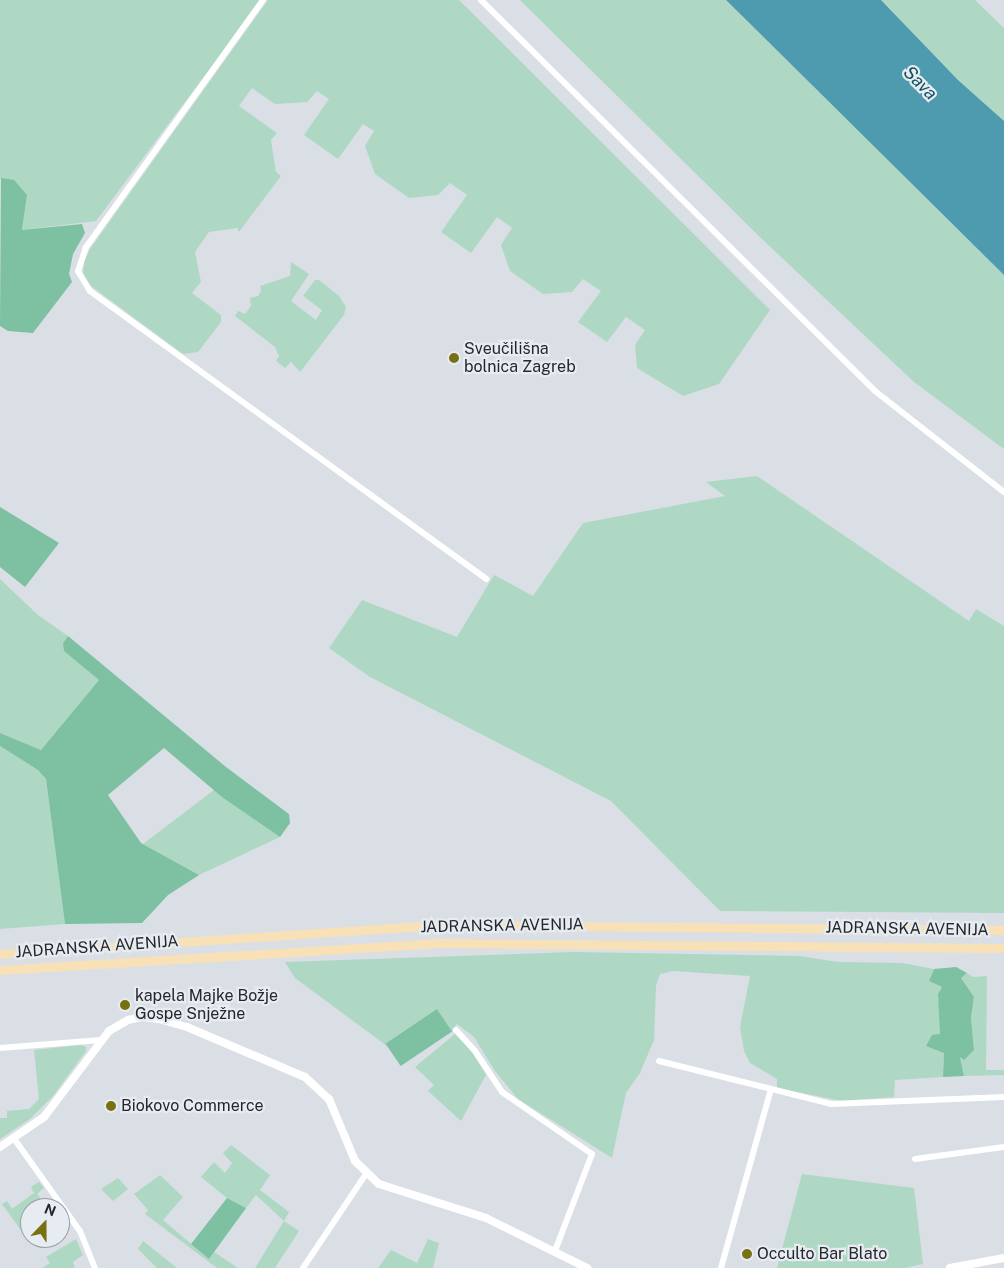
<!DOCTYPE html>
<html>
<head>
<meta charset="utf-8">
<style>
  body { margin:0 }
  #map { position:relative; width:1004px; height:1268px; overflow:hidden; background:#d9dfe5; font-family:"Public Sans",sans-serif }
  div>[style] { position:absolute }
  .green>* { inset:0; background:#aed8c4 }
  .forest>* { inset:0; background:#7dc0a2; transform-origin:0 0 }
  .water>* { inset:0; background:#4e9aaf }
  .minor>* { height:6px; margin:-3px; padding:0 3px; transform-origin:3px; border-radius:3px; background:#fff }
  .tertiary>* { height:8px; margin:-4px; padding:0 4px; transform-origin:4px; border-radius:4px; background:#fff }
  .secondary>* { height:9px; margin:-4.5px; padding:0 4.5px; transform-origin:4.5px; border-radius:4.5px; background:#f8e1b7 }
  .dots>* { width:14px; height:14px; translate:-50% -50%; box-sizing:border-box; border:2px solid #e6ecf2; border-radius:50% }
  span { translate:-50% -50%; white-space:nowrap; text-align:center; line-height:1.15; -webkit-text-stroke:4.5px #e6ecf2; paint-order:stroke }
  .poi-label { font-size:16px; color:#25272a }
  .left { translate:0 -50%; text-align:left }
  .street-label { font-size:16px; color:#25272a }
  .water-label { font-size:18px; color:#0f5160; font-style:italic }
  .north { position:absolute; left:20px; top:1198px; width:50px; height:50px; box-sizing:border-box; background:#e6ecf2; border:1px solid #999da2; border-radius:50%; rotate:22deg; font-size:14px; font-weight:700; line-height:20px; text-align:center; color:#25272a }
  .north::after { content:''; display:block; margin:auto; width:18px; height:22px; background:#777112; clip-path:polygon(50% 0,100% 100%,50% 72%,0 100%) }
</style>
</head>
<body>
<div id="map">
  <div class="green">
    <i style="clip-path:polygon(0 0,261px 0,96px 221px,22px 230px,27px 195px,0 179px)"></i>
    <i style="clip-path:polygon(268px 0,459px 0,770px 310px,719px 384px,683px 396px,637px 368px,635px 345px,645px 330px,626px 317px,607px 342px,578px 322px,601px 291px,583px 279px,572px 292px,543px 294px,510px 271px,501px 245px,512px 228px,497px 217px,471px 253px,441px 232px,467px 195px,450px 183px,438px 195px,409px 198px,375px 174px,365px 146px,374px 131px,363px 124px,338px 159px,304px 135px,329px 99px,317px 91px,307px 102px,275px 104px,252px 88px,239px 106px,277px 133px,271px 140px,276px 172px,281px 176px,239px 232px,237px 228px,209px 232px,195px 252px,201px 282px,192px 293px,221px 315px,221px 322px,198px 352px,183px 354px,87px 283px,83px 274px,84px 261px,90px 249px)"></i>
    <i style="clip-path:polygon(520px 0,726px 0,1004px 275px,1004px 449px,914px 382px,763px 240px)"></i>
    <i style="clip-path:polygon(881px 0,975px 0,1004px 28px,1004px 121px,958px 80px)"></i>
    <i style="clip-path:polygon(291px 262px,309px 274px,291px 301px,316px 320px,322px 310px,303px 296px,315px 280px,319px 280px,339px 296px,346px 307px,344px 315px,300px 372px,291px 362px,285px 368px,276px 361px,279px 356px,275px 347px,235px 316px,238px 311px,245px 314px,251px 306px,250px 298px,258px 296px,261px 291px,260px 286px,290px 276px)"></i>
    <i style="clip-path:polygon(757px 476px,969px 621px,976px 609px,1004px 626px,1004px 913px,720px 911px,611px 801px,370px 677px,329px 648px,362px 600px,457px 637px,494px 575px,533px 596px,583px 523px,725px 496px,706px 482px)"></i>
    <i style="clip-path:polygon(0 579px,38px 615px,68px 636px,63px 643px,65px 651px,99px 680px,41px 750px,0 733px)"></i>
    <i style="clip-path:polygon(0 746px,38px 770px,46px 779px,65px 924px,0 929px)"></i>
    <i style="clip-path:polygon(214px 790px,280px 837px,199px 875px,143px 844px)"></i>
    <i style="clip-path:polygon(574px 952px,800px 956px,838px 962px,902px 963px,934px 969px,929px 981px,942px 987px,938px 994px,944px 1053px,943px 1077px,895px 1080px,894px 1097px,842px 1101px,777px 1088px,777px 1079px,750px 1063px,744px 1051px,740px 1027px,750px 976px,673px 971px,660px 974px,656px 986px,654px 1040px,640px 1073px,626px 1093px,612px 1158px,518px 1099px,495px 1071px,474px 1037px,457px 1024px,452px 1031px,437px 1009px,387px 1046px,295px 978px,285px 962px)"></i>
    <i style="clip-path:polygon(967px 973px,973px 977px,987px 976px,986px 1070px,1004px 1070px,1004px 1075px,964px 1076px,960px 1057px,974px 1050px,971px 1018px,974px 997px,961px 978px)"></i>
    <i style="clip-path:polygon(455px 1034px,469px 1047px,486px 1075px,461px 1121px,428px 1091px,434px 1085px,415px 1067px)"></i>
    <i style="clip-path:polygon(81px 1045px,86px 1047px,86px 1051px,53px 1096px,30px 1119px,0 1139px,0 1118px,7px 1118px,7px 1111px,29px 1109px,39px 1099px,34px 1050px)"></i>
    <i style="clip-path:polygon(231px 1145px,270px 1175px,260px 1190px,289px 1212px,284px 1221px,299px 1231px,275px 1268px,255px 1268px,284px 1221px,256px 1195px,246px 1208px,227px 1198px,201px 1177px,214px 1162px,225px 1173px,232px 1163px,223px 1153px)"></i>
    <i style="clip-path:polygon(802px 1174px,914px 1188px,923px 1264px,905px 1268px,777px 1268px)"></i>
    <i style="clip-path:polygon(160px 1175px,183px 1197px,163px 1220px,209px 1259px,214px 1252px,238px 1268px,217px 1268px,145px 1214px,148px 1210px,134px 1194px)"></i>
    <i style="clip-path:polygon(118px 1178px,128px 1189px,113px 1201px,101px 1189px)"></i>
    <i style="clip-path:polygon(39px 1182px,44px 1188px,37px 1194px,41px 1199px,38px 1204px,21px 1217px,30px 1229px,28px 1240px,2px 1204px,7px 1201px,12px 1209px,34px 1193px,31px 1187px)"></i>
    <i style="clip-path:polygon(76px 1239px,83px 1255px,73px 1262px,75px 1268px,42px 1268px,50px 1263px,46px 1257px)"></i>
    <i style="clip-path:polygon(428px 1239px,439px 1243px,433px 1268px,378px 1268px,391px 1250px,417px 1263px)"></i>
    <i style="clip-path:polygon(143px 1241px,177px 1268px,157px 1268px,138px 1249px)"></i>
  </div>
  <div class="forest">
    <i style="clip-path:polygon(1px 178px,14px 180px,27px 195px,22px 230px,82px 224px,85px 233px,73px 254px,69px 274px,72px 282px,33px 333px,8px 331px,0 326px)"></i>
    <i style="clip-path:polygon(0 507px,59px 543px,25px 587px,0 567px)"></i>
    <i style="clip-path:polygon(68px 636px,226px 767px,289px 814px,290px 823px,280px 837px,222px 797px,164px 748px,108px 795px,141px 843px,199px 875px,168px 895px,142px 923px,65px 924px,46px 779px,38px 770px,0 746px,0 733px,41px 750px,99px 680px,64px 651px,63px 643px)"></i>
    <i style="clip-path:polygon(956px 967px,967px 973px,961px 978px,974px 997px,971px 1018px,974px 1050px,964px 1060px,960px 1057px,964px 1076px,943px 1077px,944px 1053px,926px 1046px,932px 1035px,940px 1034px,938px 994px,942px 987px,929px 981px,934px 969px)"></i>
    <i style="left:437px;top:1009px;width:27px;height:62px;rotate:56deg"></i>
    <i style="clip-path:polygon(227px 1198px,246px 1208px,209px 1259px,191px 1244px)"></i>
  </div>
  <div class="water">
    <i style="clip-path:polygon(726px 0,881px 0,958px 80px,1004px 121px,1004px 275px)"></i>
  </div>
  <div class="minor">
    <i style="left:263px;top:0;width:304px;rotate:125.6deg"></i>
    <i style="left:86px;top:247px;width:25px;rotate:108deg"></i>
    <i style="left:78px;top:271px;width:23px;rotate:59deg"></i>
    <i style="left:90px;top:291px;width:490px;rotate:36deg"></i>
    <i style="left:481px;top:0;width:555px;rotate:44.78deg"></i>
    <i style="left:875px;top:391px;width:164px;rotate:38.1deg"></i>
    <i style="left:456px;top:1030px;width:28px;rotate:48deg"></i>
    <i style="left:475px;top:1051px;width:49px;rotate:56.6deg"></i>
    <i style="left:502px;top:1092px;width:109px;rotate:34.6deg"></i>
    <i style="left:592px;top:1154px;width:104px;rotate:110.9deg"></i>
    <i style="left:0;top:1048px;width:101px;rotate:-4.5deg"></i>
    <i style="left:659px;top:1061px;width:177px;rotate:14deg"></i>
    <i style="left:831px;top:1104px;width:173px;rotate:-2.3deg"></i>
    <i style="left:15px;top:1140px;width:112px;rotate:54.5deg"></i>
    <i style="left:80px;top:1231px;width:40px;rotate:68deg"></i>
    <i style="left:915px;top:1159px;width:90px;rotate:-7.7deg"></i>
    <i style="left:303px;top:1268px;width:113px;rotate:-56.2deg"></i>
    <i style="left:721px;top:1268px;width:186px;rotate:-74.4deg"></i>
  </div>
  <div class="tertiary">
    <i style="left:0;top:1147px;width:53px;rotate:-34.3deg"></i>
    <i style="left:44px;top:1117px;width:108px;rotate:-52.9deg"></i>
    <i style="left:109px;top:1031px;width:22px;rotate:-30deg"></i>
    <i style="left:128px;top:1020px;width:14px;rotate:-12deg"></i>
    <i style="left:142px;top:1017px;width:17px;rotate:7deg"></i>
    <i style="left:159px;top:1019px;width:29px;rotate:16deg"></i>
    <i style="left:187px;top:1027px;width:128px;rotate:23deg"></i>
    <i style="left:305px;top:1077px;width:33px;rotate:43deg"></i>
    <i style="left:329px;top:1099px;width:67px;rotate:67.2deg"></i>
    <i style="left:355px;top:1161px;width:33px;rotate:44deg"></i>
    <i style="left:379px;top:1184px;width:112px;rotate:17.6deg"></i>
    <i style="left:486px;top:1218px;width:113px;rotate:26.3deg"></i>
    <i style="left:950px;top:1268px;width:55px;rotate:-10.5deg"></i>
  </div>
  <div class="secondary">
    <i style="left:0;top:954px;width:442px;rotate:-3.8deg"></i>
    <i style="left:441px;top:925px;width:563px;rotate:0.51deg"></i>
    <i style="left:0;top:970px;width:438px;rotate:-3.5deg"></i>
    <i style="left:437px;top:943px;width:567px;rotate:0.51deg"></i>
  </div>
  <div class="dots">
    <i style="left:454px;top:358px;background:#777112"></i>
    <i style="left:125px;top:1005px;background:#777112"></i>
    <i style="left:111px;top:1106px;background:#777112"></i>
    <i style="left:747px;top:1254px;background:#777112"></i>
  </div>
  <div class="poi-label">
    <span class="left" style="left:464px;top:358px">Sveučilišna<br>bolnica Zagreb</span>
    <span class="left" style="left:135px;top:1005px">kapela Majke Božje<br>Gospe Snježne</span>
    <span class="left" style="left:121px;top:1106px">Biokovo Commerce</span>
    <span class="left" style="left:757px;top:1254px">Occulto Bar Blato</span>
  </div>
  <div class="street-label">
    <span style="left:502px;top:926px;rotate:-1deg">JADRANSKA AVENIJA</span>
    <span style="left:907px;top:929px;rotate:1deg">JADRANSKA AVENIJA</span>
    <span style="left:97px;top:947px;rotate:-4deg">JADRANSKA AVENIJA</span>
  </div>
  <div class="water-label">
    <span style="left:920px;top:83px;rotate:45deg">Sava</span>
  </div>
  <div class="north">N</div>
</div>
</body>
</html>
